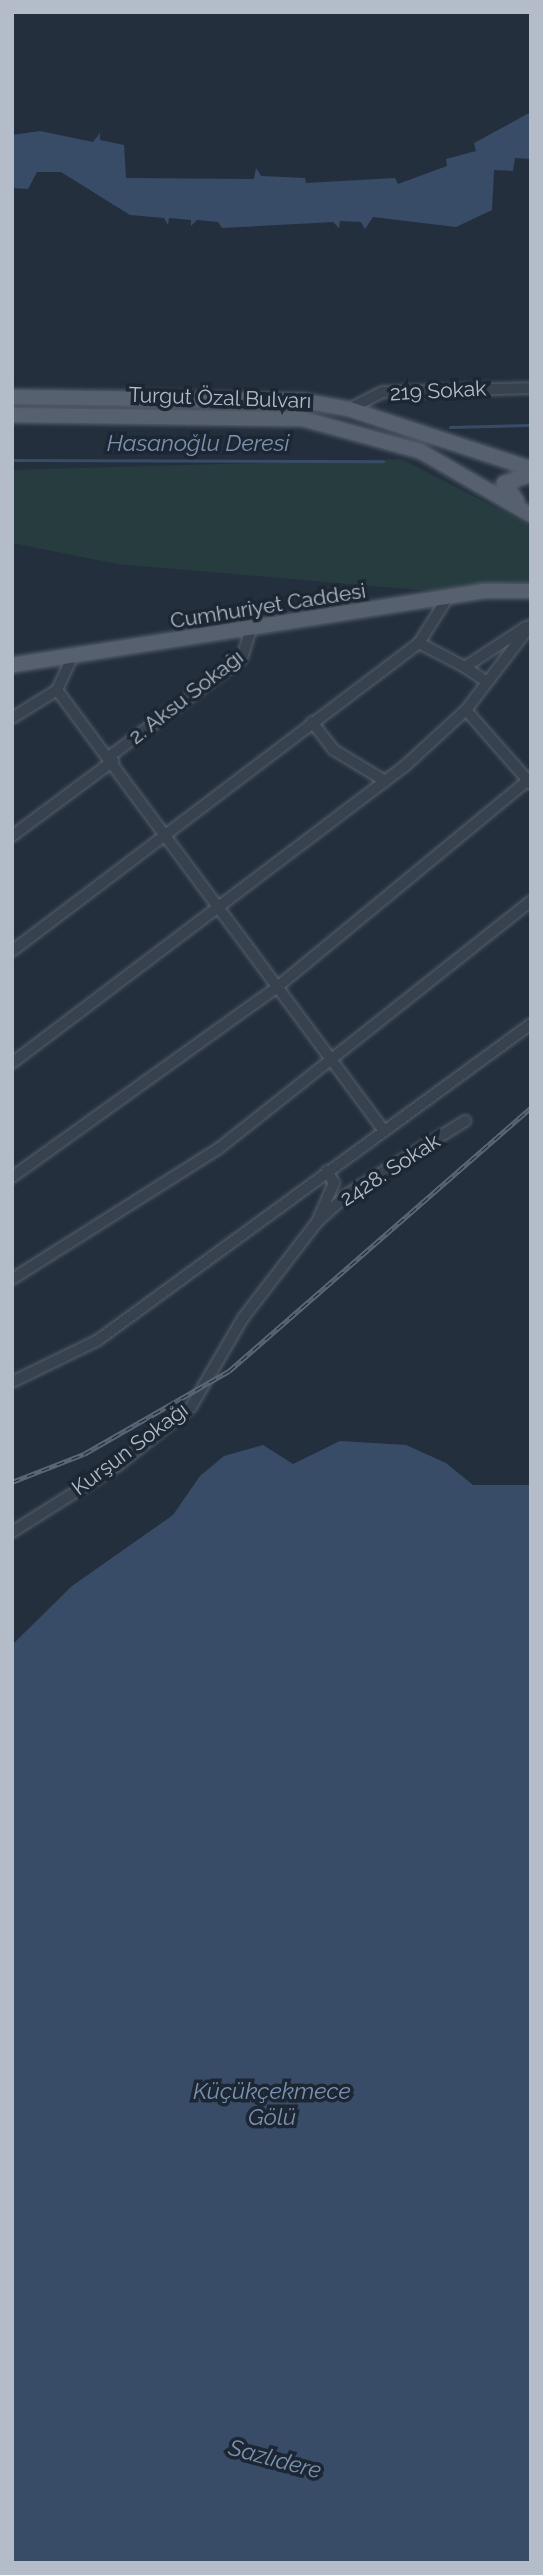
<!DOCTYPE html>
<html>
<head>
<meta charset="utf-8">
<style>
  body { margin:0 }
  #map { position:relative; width:543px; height:2575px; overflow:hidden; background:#242f3e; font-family:Raleway,sans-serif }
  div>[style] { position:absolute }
  .green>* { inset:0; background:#263c3f }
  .water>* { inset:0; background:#394c67 }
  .stream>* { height:2.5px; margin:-1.25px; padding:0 1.25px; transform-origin:1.25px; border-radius:1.25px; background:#394c67 }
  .roads { filter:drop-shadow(0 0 2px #565f6c) drop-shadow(0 0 2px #565f6c) }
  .minor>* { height:10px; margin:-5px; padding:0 5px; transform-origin:5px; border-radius:5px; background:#38414e }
  .major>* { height:14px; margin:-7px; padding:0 7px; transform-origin:7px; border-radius:7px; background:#56606e }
  .rail>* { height:5px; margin-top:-2.5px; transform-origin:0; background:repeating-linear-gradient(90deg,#1d2633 0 8px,#5a6575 0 16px); box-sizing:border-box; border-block:2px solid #5a6575 }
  span { translate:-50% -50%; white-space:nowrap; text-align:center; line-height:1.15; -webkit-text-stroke:7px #1d2633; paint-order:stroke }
  .street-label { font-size:21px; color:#b4bcc9 }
  .water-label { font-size:23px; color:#7c92b1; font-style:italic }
  .frame { position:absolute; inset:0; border:14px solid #b4bcc9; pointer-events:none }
</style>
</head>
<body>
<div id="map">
  <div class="green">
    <i style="clip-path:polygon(402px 459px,531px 526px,531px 581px,431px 591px,117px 564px,12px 543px,12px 470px)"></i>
  </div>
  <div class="water">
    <i style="clip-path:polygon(531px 112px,531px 159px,515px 158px,513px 171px,494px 170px,492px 210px,456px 227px,373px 217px,365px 229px,361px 222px,340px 221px,339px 228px,333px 222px,222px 228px,218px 222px,197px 220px,191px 226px,191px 220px,169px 218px,168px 225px,164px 218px,130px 215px,61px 172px,37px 172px,28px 189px,12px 188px,12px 135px,40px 131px,93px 142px,100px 133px,100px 140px,124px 145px,126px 178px,254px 179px,256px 168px,261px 176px,305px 178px,306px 183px,395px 178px,398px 184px,447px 166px,446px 159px,476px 151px,474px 143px)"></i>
    <i style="clip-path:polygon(340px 1441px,406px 1445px,446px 1463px,473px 1485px,531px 1485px,531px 2563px,12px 2563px,12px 1645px,72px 1586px,173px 1515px,200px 1476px,224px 1456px,263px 1445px,293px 1464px)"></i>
  </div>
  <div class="stream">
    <i style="left:450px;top:427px;width:81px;rotate:-1.4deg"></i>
    <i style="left:12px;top:460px;width:371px;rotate:0.2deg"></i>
  </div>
  <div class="roads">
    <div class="minor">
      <i style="left:349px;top:409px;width:38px;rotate:-27deg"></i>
      <i style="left:383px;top:392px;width:148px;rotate:-1.5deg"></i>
      <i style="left:419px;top:643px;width:52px;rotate:27.6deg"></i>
      <i style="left:487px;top:682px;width:27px;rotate:-146deg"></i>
      <i style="left:465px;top:667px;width:73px;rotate:-33.3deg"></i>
      <i style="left:57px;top:690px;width:545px;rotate:53.42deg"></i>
      <i style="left:466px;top:710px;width:98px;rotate:48.7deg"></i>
      <i style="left:12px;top:718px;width:53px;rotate:-31.9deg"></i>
      <i style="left:57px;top:690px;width:41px;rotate:-65.3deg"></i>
      <i style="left:312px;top:722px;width:36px;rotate:52deg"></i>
      <i style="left:334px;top:750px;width:60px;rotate:31.3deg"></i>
      <i style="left:110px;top:756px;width:164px;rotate:-36.6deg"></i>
      <i style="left:242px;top:658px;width:28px;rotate:-73deg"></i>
      <i style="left:12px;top:836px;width:126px;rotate:-36.6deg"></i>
      <i style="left:12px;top:951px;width:510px;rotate:-37.12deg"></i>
      <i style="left:419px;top:643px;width:54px;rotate:-57.8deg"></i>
      <i style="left:12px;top:1063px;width:495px;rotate:-37.1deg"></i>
      <i style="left:407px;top:764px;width:80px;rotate:-42.5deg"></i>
      <i style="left:466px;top:710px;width:107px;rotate:-52.6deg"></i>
      <i style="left:12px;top:1177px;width:325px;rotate:-35.6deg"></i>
      <i style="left:276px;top:988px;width:330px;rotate:-39.5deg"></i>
      <i style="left:319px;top:1220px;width:40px;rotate:-42deg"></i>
      <i style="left:349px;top:1193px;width:137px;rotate:-31.8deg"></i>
      <i style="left:12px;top:1279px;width:244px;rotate:-32.3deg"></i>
      <i style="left:218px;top:1149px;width:399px;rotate:-38.4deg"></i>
      <i style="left:12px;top:1382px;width:96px;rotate:-26deg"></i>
      <i style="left:98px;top:1340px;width:536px;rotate:-36.12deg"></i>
      <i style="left:12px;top:1532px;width:125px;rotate:-32.3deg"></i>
      <i style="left:118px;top:1465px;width:93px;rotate:-38.5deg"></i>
      <i style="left:191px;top:1407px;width:103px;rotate:-59.7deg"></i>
      <i style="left:243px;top:1318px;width:121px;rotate:-52.4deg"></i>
      <i style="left:317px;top:1222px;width:43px;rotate:-66.4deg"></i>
      <i style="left:334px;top:1183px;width:14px;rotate:-120deg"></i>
    </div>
    <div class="major">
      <i style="left:12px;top:397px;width:291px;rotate:0.8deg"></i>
      <i style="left:303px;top:401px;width:47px;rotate:9.9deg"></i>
      <i style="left:349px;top:409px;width:192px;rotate:18.2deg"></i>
      <i style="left:12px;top:415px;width:291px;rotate:0.8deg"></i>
      <i style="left:303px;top:419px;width:121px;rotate:15.3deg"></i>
      <i style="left:420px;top:451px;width:128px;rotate:30deg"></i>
      <i style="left:517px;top:501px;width:22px;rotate:-126deg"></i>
      <i style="left:504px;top:483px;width:28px;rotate:-17deg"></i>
      <i style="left:12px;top:665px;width:476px;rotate:-8.9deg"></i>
      <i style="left:482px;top:591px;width:49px"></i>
    </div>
  </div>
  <div class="rail">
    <i style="left:12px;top:1482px;width:77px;rotate:-21.3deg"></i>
    <i style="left:84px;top:1454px;width:167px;rotate:-29.8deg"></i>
    <i style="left:229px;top:1371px;width:400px;rotate:-41.1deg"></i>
  </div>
  <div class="street-label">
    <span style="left:438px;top:391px;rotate:-3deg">219 Sokak</span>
    <span style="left:220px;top:398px;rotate:2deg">Turgut Özal Bulvarı</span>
    <span style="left:268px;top:606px;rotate:-9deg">Cumhuriyet Caddesi</span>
    <span style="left:186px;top:697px;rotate:-38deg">2. Aksu Sokağı</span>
    <span style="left:390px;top:1170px;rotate:-33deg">2428. Sokak</span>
    <span style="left:130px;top:1449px;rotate:-37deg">Kurşun Sokağı</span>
  </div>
  <div class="water-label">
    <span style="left:198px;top:443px">Hasanoğlu Deresi</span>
    <span style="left:272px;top:2104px">Küçükçekmece<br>Gölü</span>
    <span style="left:275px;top:2459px;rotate:15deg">Sazlıdere</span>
  </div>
  <div class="frame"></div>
</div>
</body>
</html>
